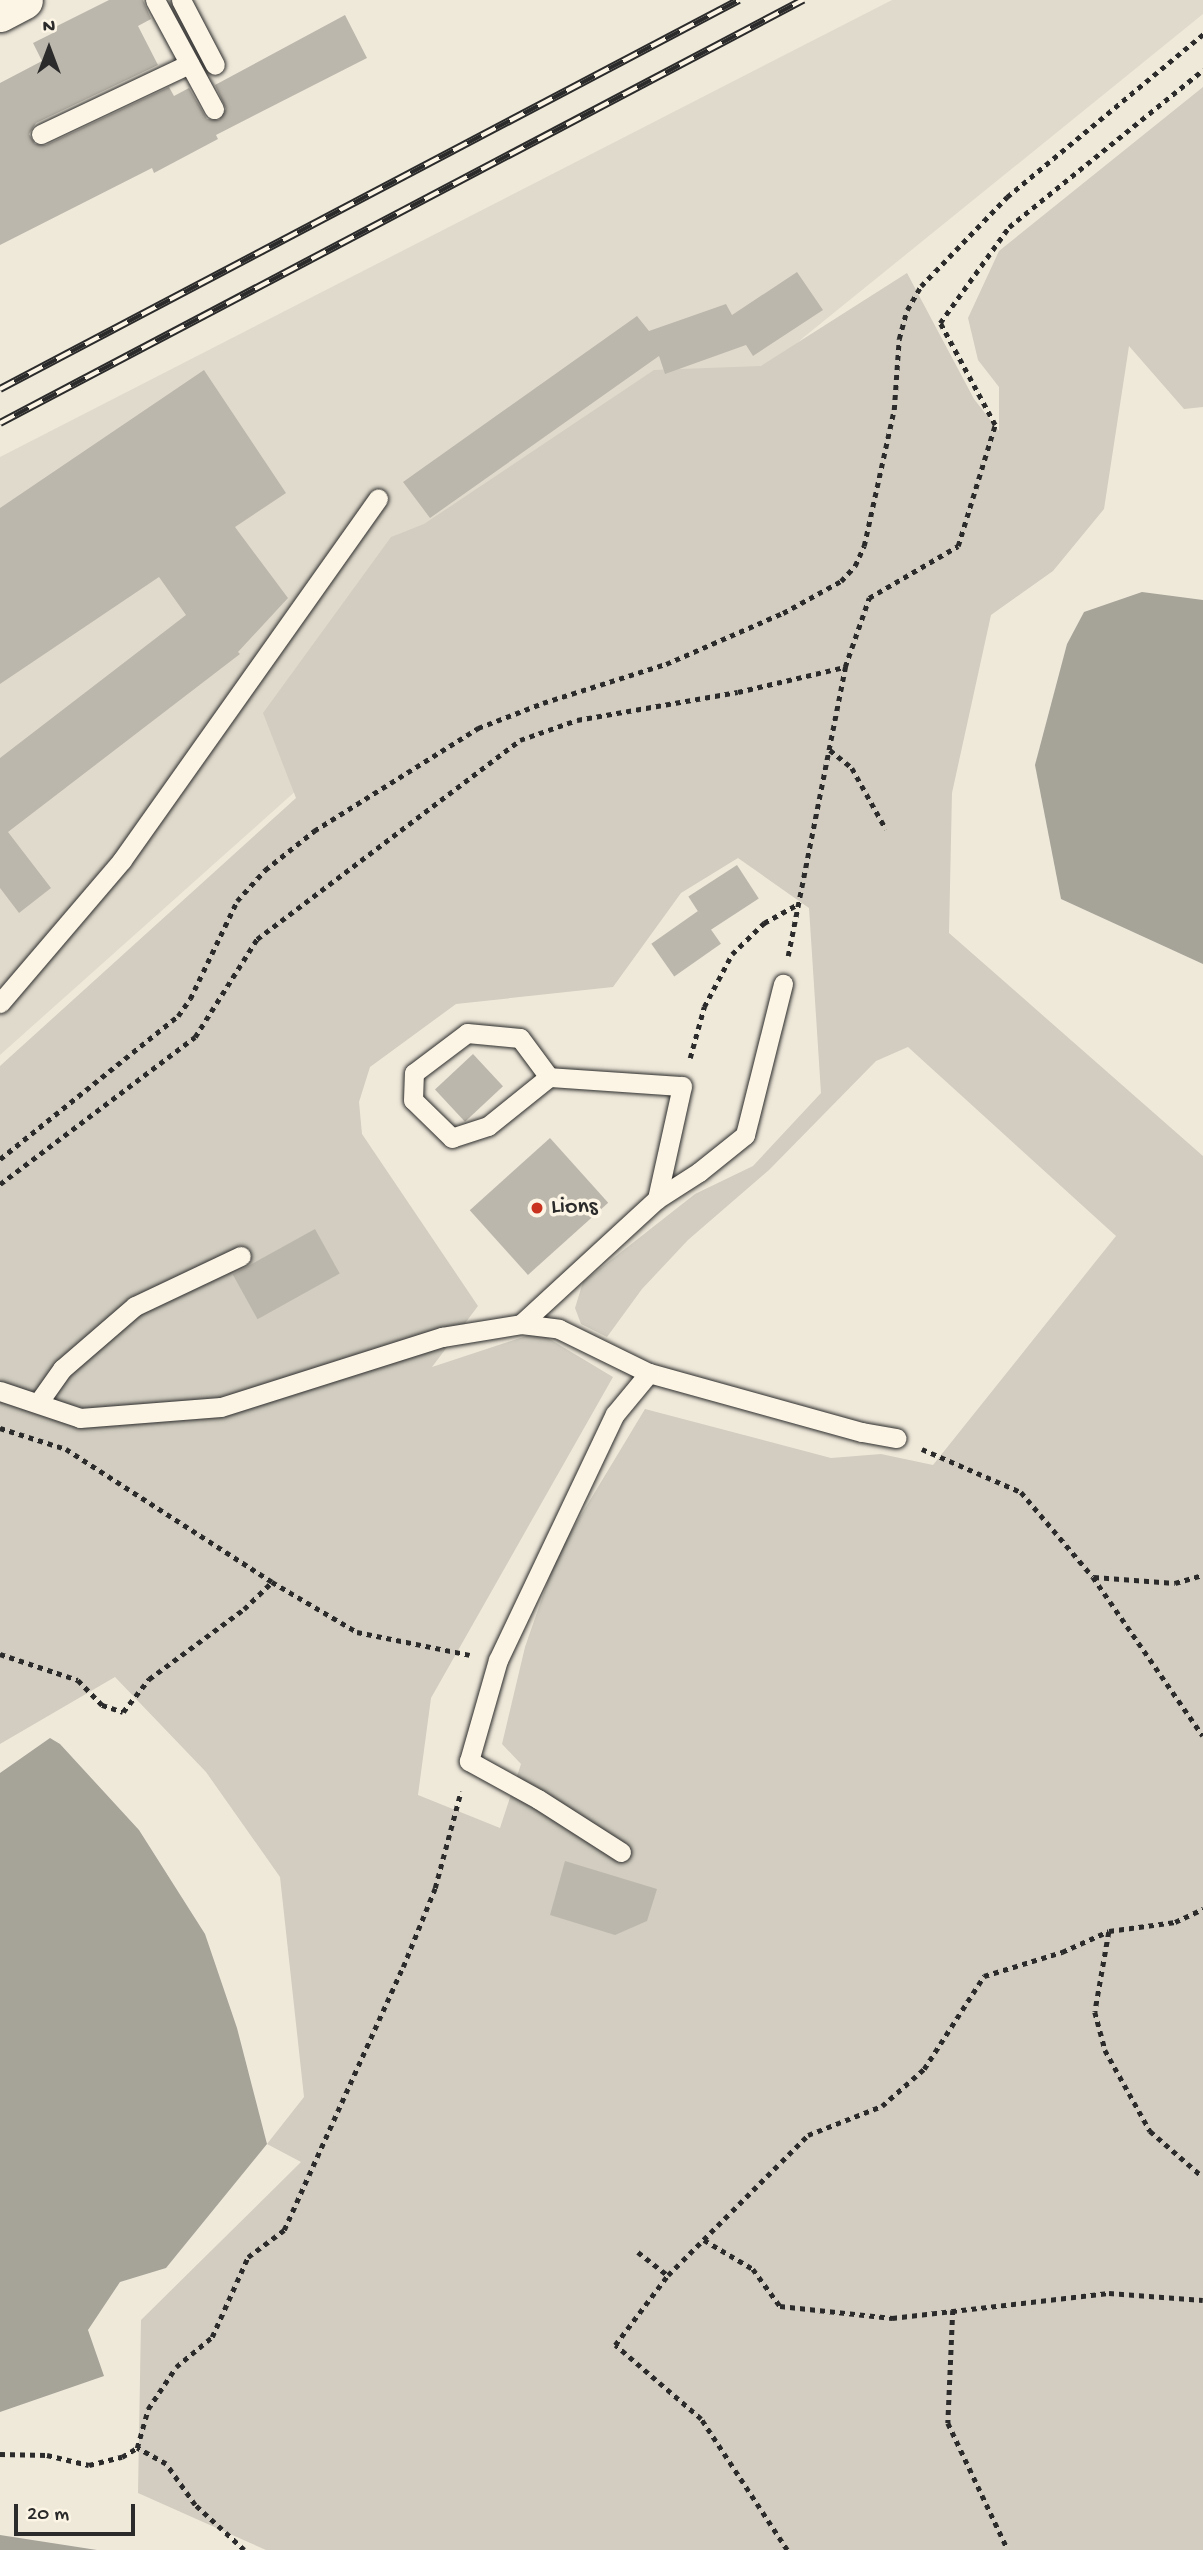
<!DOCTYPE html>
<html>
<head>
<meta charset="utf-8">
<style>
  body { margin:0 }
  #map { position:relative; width:1203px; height:2550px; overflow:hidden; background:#efe9da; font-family:"Gochi Hand",sans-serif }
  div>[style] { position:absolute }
  .built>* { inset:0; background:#e0dacc }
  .green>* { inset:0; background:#d2cdc0 }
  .water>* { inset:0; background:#a6a399 }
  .building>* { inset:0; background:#bcb7ac; transform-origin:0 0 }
  .path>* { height:4.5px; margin-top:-2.25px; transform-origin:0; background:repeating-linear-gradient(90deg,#2b2b2b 0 5px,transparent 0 10px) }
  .roads { filter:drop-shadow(0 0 2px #2b2b2b) drop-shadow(0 0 2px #2b2b2b) }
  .lane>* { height:19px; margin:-9.5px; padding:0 9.5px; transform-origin:9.5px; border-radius:9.5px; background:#fcf5e5 }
  .street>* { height:37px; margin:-18.5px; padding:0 18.5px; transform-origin:18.5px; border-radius:18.5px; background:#fcf5e5 }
  .rail>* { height:8px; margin-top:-4px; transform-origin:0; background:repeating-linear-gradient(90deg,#fcf5e5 0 16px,#2b2b2b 0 32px); box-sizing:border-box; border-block:2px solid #2b2b2b }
  .dots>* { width:19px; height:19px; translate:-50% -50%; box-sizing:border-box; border:4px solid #fcf5e5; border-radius:50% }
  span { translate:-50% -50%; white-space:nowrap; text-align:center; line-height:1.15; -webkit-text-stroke:7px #fcf5e5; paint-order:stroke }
  .poi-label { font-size:24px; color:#2b2b2b }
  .left { translate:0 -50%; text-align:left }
  .north { position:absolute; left:14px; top:14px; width:70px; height:70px; -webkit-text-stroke:5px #fcf5e5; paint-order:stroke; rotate:0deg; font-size:19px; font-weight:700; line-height:28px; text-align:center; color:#2b2b2b }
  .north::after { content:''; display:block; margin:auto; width:24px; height:32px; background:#2b2b2b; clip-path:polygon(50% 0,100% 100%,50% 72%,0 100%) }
  .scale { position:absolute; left:14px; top:2504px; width:121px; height:32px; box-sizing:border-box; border:4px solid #2b2b2b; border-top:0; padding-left:9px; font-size:21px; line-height:24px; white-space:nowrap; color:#2b2b2b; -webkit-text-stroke:5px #fcf5e5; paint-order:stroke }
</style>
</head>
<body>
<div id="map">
  <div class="built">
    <i style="clip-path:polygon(892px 0,1203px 0,1203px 14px,804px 337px,0 1055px,0 457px)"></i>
  </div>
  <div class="green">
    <i style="clip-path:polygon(evenodd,1203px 87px,1203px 407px,1184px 409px,1129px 346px,1104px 509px,1053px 571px,991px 615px,952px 793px,949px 933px,1203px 1156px,1203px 2550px,266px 2550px,138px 2493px,141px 2320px,301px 2162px,267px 2144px,304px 2097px,280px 1877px,206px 1772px,115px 1677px,0 1744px,0 1066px,296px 798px,263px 713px,391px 537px,424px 524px,654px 370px,761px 366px,907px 273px,974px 399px,999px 431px,999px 387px,978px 360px,968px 318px,999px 251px,1203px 87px,738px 858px,809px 908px,821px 1093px,753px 1166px,695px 1194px,583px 1282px,575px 1308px,581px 1324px,607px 1337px,642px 1289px,688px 1240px,769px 1170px,876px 1061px,908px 1047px,1116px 1236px,933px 1465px,881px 1454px,831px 1458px,645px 1409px,557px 1555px,525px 1647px,502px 1744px,521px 1764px,500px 1828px,418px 1795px,431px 1698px,613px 1377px,538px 1332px,432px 1367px,478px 1306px,362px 1134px,359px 1102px,370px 1067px,456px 1004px,613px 987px,681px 893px,738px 858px)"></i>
  </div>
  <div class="water">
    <i style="clip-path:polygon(1142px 592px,1203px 600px,1203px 964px,1061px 899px,1035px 765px,1067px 644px,1084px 612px)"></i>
    <i style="clip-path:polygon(50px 1738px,60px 1744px,139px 1830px,205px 1934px,237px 2028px,267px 2144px,166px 2268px,120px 2282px,88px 2330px,104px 2376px,0 2412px,0 1773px)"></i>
    <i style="clip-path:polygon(0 2535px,97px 2550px,0 2550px)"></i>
  </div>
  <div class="building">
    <i style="clip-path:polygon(109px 0,143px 0,151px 19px,138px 26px,158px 65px,36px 123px,29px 134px,35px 144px,46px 145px,169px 87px,174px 96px,189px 88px,207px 119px,219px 120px,226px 109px,215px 85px,345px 15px,367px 58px,216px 135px,218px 139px,154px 173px,152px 168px,0 245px,0 83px,42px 61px,33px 43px,57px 31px,55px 27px)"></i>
    <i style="clip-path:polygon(797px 272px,823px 310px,753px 356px,746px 345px,665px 374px,659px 356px,430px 518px,403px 482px,637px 316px,649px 331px,726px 304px,732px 315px)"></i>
    <i style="clip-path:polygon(204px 370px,286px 493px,235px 527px,288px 598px,238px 652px,240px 654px,8px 832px,51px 888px,19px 913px,0 888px,0 758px,186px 615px,159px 577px,0 684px,0 508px)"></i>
    <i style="left:737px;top:865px;width:40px;height:58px;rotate:57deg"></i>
    <i style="left:698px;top:911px;width:40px;height:57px;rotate:55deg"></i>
    <i style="left:473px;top:1054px;width:44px;height:52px;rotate:47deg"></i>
    <i style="left:550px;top:1138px;width:87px;height:108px;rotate:48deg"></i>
    <i style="left:315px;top:1229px;width:51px;height:94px;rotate:61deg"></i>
    <i style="clip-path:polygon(565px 1861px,657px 1889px,647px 1921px,615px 1935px,550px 1915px)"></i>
  </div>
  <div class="path">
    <i style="left:830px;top:750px;width:28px;rotate:39deg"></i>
    <i style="left:852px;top:768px;width:70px;rotate:60.9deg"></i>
    <i style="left:788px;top:956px;width:295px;rotate:-78.8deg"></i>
    <i style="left:845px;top:667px;width:73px;rotate:-70.8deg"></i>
    <i style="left:869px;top:598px;width:103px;rotate:-30.3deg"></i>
    <i style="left:958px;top:546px;width:127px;rotate:-73deg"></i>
    <i style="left:995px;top:425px;width:116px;rotate:-118.3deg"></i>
    <i style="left:940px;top:323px;width:118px;rotate:-54.3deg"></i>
    <i style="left:1009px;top:227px;width:250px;rotate:-39deg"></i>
    <i style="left:690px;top:1058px;width:53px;rotate:-74.6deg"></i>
    <i style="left:704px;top:1007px;width:60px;rotate:-62.2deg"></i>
    <i style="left:732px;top:954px;width:45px;rotate:-44.1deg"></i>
    <i style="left:764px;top:923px;width:39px;rotate:-29deg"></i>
    <i style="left:0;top:1159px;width:228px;rotate:-38.8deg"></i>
    <i style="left:178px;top:1016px;width:21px;rotate:-55deg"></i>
    <i style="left:190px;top:999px;width:109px;rotate:-64.4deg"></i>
    <i style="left:237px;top:901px;width:42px;rotate:-47.9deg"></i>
    <i style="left:265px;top:870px;width:63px;rotate:-38.5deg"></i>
    <i style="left:314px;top:831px;width:194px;rotate:-32.1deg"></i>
    <i style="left:478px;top:728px;width:70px;rotate:-21deg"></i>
    <i style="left:543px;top:703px;width:129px;rotate:-17.6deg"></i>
    <i style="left:666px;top:664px;width:128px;rotate:-23.6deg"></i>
    <i style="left:783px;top:613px;width:66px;rotate:-28.9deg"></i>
    <i style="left:841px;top:581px;width:21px;rotate:-47deg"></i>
    <i style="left:855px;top:566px;width:22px;rotate:-66deg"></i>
    <i style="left:864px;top:546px;width:139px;rotate:-77.6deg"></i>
    <i style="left:894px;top:410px;width:71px;rotate:-86deg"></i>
    <i style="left:899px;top:339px;width:30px;rotate:-75deg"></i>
    <i style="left:907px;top:310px;width:28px;rotate:-60deg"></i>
    <i style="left:921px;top:286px;width:124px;rotate:-46deg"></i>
    <i style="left:1007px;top:197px;width:255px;rotate:-39.7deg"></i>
    <i style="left:0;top:1184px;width:244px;rotate:-37deg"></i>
    <i style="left:195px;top:1037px;width:116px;rotate:-57.7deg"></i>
    <i style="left:257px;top:939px;width:330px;rotate:-37.1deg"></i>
    <i style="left:520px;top:740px;width:60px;rotate:-19.3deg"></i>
    <i style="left:577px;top:720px;width:163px;rotate:-9.9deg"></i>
    <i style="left:738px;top:692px;width:110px;rotate:-13.2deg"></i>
    <i style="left:0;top:1428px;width:69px;rotate:17.7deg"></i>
    <i style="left:66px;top:1449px;width:245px;rotate:32.8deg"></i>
    <i style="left:272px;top:1582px;width:99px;rotate:30.5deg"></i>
    <i style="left:357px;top:1632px;width:115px;rotate:11.5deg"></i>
    <i style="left:922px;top:1449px;width:108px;rotate:23.5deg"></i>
    <i style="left:1021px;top:1492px;width:111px;rotate:49.7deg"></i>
    <i style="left:1093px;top:1577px;width:193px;rotate:55.3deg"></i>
    <i style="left:1094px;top:1577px;width:81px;rotate:4.2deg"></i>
    <i style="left:1175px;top:1583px;width:29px;rotate:-16deg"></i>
    <i style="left:0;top:1654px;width:82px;rotate:18.4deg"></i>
    <i style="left:78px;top:1680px;width:35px;rotate:46deg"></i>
    <i style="left:102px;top:1705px;width:22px;rotate:18deg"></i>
    <i style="left:123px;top:1712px;width:42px;rotate:-51.8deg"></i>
    <i style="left:149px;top:1679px;width:118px;rotate:-36.4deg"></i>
    <i style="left:244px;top:1609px;width:39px;rotate:-44deg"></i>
    <i style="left:1109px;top:1932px;width:81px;rotate:99.9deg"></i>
    <i style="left:1095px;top:2012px;width:39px;rotate:75deg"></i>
    <i style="left:1105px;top:2050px;width:93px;rotate:60.9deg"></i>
    <i style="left:1150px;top:2131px;width:70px;rotate:41deg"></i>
    <i style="left:704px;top:2240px;width:57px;rotate:30.6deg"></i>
    <i style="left:753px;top:2269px;width:46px;rotate:53.9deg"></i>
    <i style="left:780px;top:2306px;width:113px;rotate:6.1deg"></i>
    <i style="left:892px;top:2318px;width:218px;rotate:-6.6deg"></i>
    <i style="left:1109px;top:2293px;width:94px;rotate:4.3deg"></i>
    <i style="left:638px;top:2252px;width:37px;rotate:38deg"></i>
    <i style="left:953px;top:2310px;width:113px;rotate:92.5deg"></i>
    <i style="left:948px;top:2423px;width:140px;rotate:64.7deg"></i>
    <i style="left:0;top:2454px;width:47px;rotate:1.2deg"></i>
    <i style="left:47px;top:2455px;width:43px;rotate:13.4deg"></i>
    <i style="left:89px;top:2465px;width:34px;rotate:-14deg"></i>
    <i style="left:122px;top:2457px;width:17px;rotate:-31deg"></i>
    <i style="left:244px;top:2550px;width:67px;rotate:-137.4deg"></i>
    <i style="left:195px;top:2505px;width:50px;rotate:-125.3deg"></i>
    <i style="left:166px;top:2464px;width:33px;rotate:-151deg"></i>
    <i style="left:137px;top:2448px;width:41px;rotate:-74.2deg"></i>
    <i style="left:148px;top:2409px;width:50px;rotate:-56.3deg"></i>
    <i style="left:176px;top:2367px;width:47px;rotate:-39.8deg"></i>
    <i style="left:212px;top:2337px;width:88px;rotate:-65.8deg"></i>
    <i style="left:248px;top:2257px;width:45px;rotate:-36.9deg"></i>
    <i style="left:284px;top:2230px;width:289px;rotate:-65.7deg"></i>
    <i style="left:403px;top:1967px;width:85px;rotate:-67.9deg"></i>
    <i style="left:435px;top:1888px;width:100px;rotate:-75deg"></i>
    <i style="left:787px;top:2550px;width:157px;rotate:-123.3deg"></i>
    <i style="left:701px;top:2419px;width:113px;rotate:-139.3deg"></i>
    <i style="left:615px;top:2345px;width:88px;rotate:-52.9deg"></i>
    <i style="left:668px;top:2275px;width:198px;rotate:-45deg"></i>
    <i style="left:808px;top:2135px;width:79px;rotate:-21.4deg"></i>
    <i style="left:882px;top:2106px;width:56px;rotate:-41.4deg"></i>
    <i style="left:924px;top:2069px;width:111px;rotate:-57.2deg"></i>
    <i style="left:984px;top:1976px;width:82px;rotate:-17.1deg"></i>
    <i style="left:1062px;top:1952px;width:51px;rotate:-24.1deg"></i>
    <i style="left:1109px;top:1931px;width:67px;rotate:-7.8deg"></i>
    <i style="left:1175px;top:1922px;width:31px;rotate:-25deg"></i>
  </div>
  <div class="roads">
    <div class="lane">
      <i style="left:155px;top:0;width:124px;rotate:61.6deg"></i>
      <i style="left:181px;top:0;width:73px;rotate:62.4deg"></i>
      <i style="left:41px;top:134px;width:164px;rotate:-25.3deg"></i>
      <i style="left:0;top:1003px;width:188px;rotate:-49.5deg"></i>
      <i style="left:122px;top:860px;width:443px;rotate:-54.7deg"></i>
      <i style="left:549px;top:1077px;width:78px;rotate:141.2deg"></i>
      <i style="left:488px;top:1126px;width:38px;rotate:162deg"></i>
      <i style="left:452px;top:1138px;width:54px;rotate:-135.7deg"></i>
      <i style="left:413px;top:1100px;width:27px;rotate:-88deg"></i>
      <i style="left:414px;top:1073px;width:66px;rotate:-37deg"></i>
      <i style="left:467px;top:1033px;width:53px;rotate:5.4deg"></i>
      <i style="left:520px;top:1038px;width:49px;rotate:53.4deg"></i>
      <i style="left:549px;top:1077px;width:133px;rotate:3.9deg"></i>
      <i style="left:682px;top:1086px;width:116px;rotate:102.5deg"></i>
      <i style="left:521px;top:1324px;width:185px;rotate:-42.6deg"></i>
      <i style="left:657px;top:1199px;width:50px;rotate:-32.7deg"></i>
      <i style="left:699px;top:1172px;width:59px;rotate:-38.8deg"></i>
      <i style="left:745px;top:1135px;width:156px;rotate:-75.9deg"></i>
      <i style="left:0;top:1391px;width:84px;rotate:18.6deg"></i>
      <i style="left:80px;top:1418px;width:141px;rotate:-4.5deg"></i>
      <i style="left:221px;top:1407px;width:232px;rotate:-17.6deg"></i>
      <i style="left:442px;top:1337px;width:80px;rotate:-9.3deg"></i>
      <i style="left:521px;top:1324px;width:38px;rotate:7deg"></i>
      <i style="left:559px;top:1329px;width:100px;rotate:26.1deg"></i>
      <i style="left:649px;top:1373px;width:221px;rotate:15.5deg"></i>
      <i style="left:862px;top:1432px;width:35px;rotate:10deg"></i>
      <i style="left:38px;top:1403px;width:42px;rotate:-54.8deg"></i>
      <i style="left:62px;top:1369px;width:96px;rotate:-40.8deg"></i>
      <i style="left:135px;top:1306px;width:117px;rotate:-25.3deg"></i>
      <i style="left:621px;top:1852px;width:98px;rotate:-147.4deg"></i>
      <i style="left:538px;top:1799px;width:79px;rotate:-151.2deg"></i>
      <i style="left:469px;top:1761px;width:105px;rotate:-74deg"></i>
      <i style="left:498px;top:1660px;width:272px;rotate:-64.6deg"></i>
      <i style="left:615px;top:1414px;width:53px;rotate:-50.3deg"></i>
    </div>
    <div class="street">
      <i style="left:0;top:13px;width:27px;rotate:-28deg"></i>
    </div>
  </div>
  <div class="rail">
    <i style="left:0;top:389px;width:835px;rotate:-27.76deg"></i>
    <i style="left:0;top:423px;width:908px;rotate:-27.78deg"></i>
  </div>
  <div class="dots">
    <i style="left:537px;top:1208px;background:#c8321e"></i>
  </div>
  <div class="poi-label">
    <span class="left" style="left:551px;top:1208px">Lions</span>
  </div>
  <div class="north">N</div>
  <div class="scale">20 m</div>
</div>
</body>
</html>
